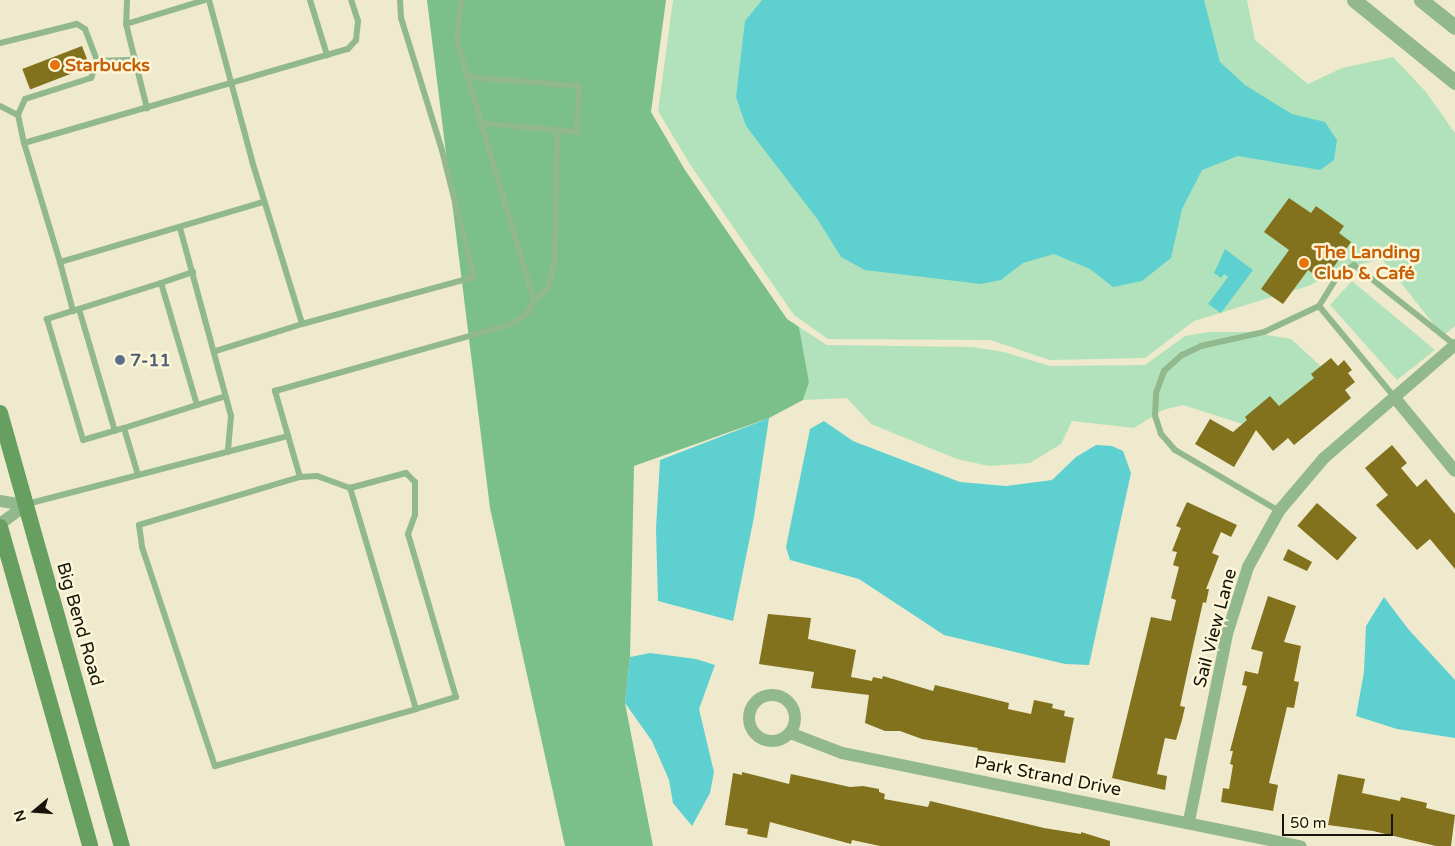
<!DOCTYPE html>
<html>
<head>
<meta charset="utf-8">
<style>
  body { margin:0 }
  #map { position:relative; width:1455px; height:846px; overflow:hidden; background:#efeacd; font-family:"Varela Round",sans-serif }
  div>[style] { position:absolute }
  .green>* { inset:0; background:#b2e2bb }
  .forest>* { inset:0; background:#7bbf8a }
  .water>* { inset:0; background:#5ed0d0 }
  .building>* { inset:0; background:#82721d; transform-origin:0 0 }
  .service>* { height:6px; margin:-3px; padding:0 3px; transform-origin:3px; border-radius:3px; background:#92b88d }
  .minor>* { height:12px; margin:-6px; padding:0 6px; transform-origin:6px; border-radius:6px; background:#92b88d }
  .minor>.ring { margin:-6px; padding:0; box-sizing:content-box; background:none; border:12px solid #92b88d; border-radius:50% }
  .tertiary>* { height:15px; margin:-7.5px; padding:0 7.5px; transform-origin:7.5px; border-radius:7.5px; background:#92b88d }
  .secondary>* { height:16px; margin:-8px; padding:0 8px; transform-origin:8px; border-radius:8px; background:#669f5f }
  .dots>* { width:14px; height:14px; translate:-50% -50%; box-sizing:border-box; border:2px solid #fdf7da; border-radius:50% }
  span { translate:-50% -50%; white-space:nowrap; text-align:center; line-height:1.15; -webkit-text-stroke:5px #fdf7da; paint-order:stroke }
  .food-label { font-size:18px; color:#c56008; font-weight:700 }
  .left { translate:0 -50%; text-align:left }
  .service-label { font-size:18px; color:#4e5e75; font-weight:700 }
  .street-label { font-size:18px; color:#17150b }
  .north { position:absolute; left:10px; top:786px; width:50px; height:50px; -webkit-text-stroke:4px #fdf7da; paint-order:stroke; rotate:252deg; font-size:14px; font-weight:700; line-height:20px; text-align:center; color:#17150b }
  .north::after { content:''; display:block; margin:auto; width:18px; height:22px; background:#17150b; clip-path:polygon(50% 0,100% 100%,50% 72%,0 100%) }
  .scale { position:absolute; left:1282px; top:814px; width:111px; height:22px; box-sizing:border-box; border:2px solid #17150b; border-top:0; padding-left:6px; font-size:15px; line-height:18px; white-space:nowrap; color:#17150b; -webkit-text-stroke:4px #fdf7da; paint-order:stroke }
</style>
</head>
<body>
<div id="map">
  <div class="green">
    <i style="clip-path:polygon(673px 0,1247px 0,1255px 40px,1308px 84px,1342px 68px,1393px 57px,1426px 92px,1455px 133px,1455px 326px,1443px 336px,1382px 259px,1347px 267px,1308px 286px,1194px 321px,1145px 358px,1050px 360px,990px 340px,828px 339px,794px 315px,691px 166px,658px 111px)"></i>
    <i style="clip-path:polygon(1352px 281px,1435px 350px,1397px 380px,1330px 305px)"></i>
    <i style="clip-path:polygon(799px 327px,827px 345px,972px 347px,1004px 352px,1050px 366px,1145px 365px,1185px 336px,1208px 332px,1248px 332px,1291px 339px,1345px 388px,1252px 427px,1183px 405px,1163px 410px,1134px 428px,1072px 421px,1061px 444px,1030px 463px,989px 466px,957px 459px,871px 424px,847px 398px,803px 400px,809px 382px)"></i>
  </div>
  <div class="forest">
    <i style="clip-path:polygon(427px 0,666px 0,651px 112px,685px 170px,787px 319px,799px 327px,809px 382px,803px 400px,769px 418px,634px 466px,630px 657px,625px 703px,653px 846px,565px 846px,490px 508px)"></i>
  </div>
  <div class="water">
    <i style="clip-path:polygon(762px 0,1204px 0,1220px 62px,1245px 85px,1292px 114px,1325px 122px,1337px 140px,1334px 160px,1320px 170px,1238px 156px,1202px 170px,1182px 209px,1171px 258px,1142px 281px,1113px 287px,1090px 269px,1054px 254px,1023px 263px,1001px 280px,981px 284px,865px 270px,841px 257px,818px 220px,746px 126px,736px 97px,745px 21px)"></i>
    <i style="clip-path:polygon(1225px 249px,1253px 270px,1221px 313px,1208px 304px,1228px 277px,1224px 274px,1221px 278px,1214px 273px)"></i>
    <i style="clip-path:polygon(769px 418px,754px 517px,733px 621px,658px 601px,656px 529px,660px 460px)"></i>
    <i style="clip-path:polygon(824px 421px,853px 441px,960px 482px,1006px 486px,1052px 480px,1076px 457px,1096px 445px,1112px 446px,1123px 451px,1131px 473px,1089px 665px,1065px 664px,944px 635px,859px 579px,790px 560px,786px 547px,810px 429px)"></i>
    <i style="clip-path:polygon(1384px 597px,1409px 630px,1455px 680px,1455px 738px,1397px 729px,1356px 716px,1364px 672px,1366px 626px)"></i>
    <i style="clip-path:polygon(650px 653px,696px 659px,715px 665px,699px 709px,714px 772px,710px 793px,692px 826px,673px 803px,669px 780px,652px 741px,625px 703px,630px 657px)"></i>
  </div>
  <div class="building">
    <i style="left:82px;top:46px;width:22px;height:64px;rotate:69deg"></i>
    <i style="clip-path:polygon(1289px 198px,1311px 213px,1316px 206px,1344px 226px,1339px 233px,1351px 242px,1324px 281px,1308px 270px,1283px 304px,1261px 289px,1289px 250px,1264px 232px)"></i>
    <i style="clip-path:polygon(1331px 358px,1338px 366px,1344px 360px,1352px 370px,1348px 373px,1355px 382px,1345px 390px,1351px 398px,1294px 445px,1288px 438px,1273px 451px,1256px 430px,1234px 467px,1195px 444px,1210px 419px,1233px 432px,1247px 420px,1245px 417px,1270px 396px,1279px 406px,1314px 378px,1311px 374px)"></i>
    <i style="clip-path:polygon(1392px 445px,1407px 463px,1401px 468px,1417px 487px,1426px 479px,1455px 514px,1455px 569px,1430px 539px,1417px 550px,1376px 505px,1388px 495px,1365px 468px)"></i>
    <i style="clip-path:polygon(1187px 502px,1237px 525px,1231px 537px,1221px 532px,1212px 553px,1219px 556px,1206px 589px,1209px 589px,1206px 603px,1203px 602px,1190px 660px,1180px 706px,1185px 707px,1182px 720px,1176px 740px,1165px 738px,1157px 774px,1167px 776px,1165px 790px,1112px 778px,1151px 617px,1171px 621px,1176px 600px,1171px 598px,1179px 567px,1173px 565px,1177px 552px,1172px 551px,1181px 528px,1176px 526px)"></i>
    <i style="left:1317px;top:503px;width:53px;height:30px;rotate:41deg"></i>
    <i style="clip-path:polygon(1288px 549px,1312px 562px,1307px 571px,1283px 560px)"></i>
    <i style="clip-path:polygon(1268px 596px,1296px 606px,1284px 642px,1301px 646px,1294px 681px,1299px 682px,1294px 708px,1287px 707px,1269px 783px,1278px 785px,1273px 811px,1221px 802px,1223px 788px,1229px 789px,1233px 765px,1230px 764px,1233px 751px,1230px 751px,1247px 686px,1242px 685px,1245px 671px,1258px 674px,1263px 652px,1251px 649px)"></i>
    <i style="clip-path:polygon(768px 614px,811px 618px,808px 639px,856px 650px,851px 677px,872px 681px,873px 677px,882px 679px,883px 676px,933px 691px,935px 685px,1009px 703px,1008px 709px,1031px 714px,1034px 700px,1053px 704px,1052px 708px,1065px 711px,1064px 716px,1074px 718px,1065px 763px,977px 750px,978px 748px,922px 739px,900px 731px,885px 731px,865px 723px,869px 695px,811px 688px,814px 672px,759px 664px)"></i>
    <i style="clip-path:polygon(742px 772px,789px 784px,791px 774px,850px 787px,863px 786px,879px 789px,879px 792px,885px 794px,884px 799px,928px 807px,930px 801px,1044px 828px,1081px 834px,1081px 832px,1110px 841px,1110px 846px,880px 846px,852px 840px,851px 844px,770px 822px,767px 838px,747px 834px,748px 829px,725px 825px,733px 773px,742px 775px)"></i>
    <i style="clip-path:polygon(1338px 774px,1365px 779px,1362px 793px,1400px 801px,1401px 797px,1427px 803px,1426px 808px,1455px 815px,1451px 846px,1436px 846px,1373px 831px,1328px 825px)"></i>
  </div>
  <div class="service">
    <i style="left:127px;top:0;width:24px;rotate:92deg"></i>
    <i style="left:126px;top:24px;width:87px;rotate:76deg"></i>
    <i style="left:209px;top:0;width:167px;rotate:75deg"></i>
    <i style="left:252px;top:161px;width:170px;rotate:72.9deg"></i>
    <i style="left:302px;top:324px;width:90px;rotate:162.6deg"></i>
    <i style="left:310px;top:0;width:58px;rotate:72.8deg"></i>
    <i style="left:126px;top:24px;width:83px;rotate:-16.9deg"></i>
    <i style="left:0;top:43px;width:79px;rotate:-13.9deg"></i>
    <i style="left:77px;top:24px;width:9px;rotate:32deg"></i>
    <i style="left:85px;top:29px;width:34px;rotate:69deg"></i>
    <i style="left:97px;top:61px;width:18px;rotate:109deg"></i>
    <i style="left:91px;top:78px;width:69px;rotate:162.3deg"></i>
    <i style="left:25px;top:99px;width:17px;rotate:114deg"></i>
    <i style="left:18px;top:115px;width:29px;rotate:78deg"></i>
    <i style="left:97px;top:61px;width:37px;rotate:-2deg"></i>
    <i style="left:469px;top:77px;width:110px;rotate:4.7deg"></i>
    <i style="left:579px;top:86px;width:46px;rotate:92.5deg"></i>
    <i style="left:577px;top:132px;width:95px;rotate:-174.6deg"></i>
    <i style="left:0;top:106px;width:20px;rotate:27deg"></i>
    <i style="left:263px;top:202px;width:212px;rotate:163.5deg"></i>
    <i style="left:60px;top:262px;width:124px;rotate:-106.8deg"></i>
    <i style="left:24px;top:143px;width:337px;rotate:-16.2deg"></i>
    <i style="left:348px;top:49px;width:12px;rotate:-48deg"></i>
    <i style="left:356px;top:40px;width:19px;rotate:-84deg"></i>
    <i style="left:358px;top:21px;width:22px;rotate:-108deg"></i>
    <i style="left:180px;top:228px;width:195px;rotate:74.8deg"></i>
    <i style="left:231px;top:416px;width:36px;rotate:95deg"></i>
    <i style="left:60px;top:262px;width:51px;rotate:75.1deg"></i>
    <i style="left:161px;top:283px;width:34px;rotate:-19deg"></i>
    <i style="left:534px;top:301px;width:20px;rotate:-45deg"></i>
    <i style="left:548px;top:287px;width:29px;rotate:-76deg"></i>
    <i style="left:555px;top:259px;width:128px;rotate:-89.1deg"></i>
    <i style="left:1319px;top:306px;width:39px;rotate:-58deg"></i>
    <i style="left:1340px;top:273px;width:16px;rotate:-30deg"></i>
    <i style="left:1354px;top:265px;width:129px;rotate:38.4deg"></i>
    <i style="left:79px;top:309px;width:127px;rotate:73.6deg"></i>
    <i style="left:302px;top:324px;width:178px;rotate:-15.3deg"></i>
    <i style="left:474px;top:277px;width:134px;rotate:-104.2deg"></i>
    <i style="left:441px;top:147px;width:135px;rotate:-107.2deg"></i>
    <i style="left:401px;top:18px;width:18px;rotate:-93deg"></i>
    <i style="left:197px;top:405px;width:30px;rotate:-17deg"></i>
    <i style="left:124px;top:428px;width:77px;rotate:-17.5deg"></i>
    <i style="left:197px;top:405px;width:127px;rotate:-106.4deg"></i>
    <i style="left:161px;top:283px;width:120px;rotate:162.5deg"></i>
    <i style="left:47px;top:319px;width:126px;rotate:73.4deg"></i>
    <i style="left:83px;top:440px;width:43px;rotate:-16.3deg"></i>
    <i style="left:124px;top:428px;width:49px;rotate:73.4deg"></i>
    <i style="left:300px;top:477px;width:168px;rotate:163.4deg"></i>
    <i style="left:139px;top:525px;width:22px;rotate:82deg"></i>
    <i style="left:142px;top:547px;width:231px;rotate:71.6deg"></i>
    <i style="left:215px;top:766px;width:209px;rotate:-15.8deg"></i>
    <i style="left:416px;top:709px;width:231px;rotate:-106.6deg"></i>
    <i style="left:27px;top:504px;width:270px;rotate:-14.6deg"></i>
    <i style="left:1279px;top:511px;width:121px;rotate:-149.6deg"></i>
    <i style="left:1175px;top:450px;width:21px;rotate:-131deg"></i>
    <i style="left:1161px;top:434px;width:20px;rotate:-108deg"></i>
    <i style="left:1155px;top:415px;width:22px;rotate:-87deg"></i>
    <i style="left:1156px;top:393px;width:23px;rotate:-70deg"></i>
    <i style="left:1164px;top:371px;width:24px;rotate:-42deg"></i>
    <i style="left:1182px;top:355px;width:21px;rotate:-25deg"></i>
    <i style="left:1201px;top:346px;width:65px;rotate:-12.5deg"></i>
    <i style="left:1264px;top:332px;width:61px;rotate:-25.3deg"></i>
    <i style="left:1319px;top:306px;width:119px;rotate:50.4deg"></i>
    <i style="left:416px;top:709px;width:42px;rotate:-16.7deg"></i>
    <i style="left:456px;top:697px;width:170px;rotate:-106.4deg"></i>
    <i style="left:408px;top:534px;width:20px;rotate:-70deg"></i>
    <i style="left:415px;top:515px;width:33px;rotate:-90deg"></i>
    <i style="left:415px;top:482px;width:13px;rotate:-135deg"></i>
    <i style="left:406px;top:473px;width:58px;rotate:165deg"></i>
    <i style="left:350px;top:488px;width:35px;rotate:-160deg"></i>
    <i style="left:317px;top:476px;width:17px;rotate:177deg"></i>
    <i style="left:300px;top:477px;width:90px;rotate:-106.2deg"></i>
    <i style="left:275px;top:391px;width:246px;rotate:-15.8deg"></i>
    <i style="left:512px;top:324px;width:19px;rotate:-36deg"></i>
    <i style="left:527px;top:313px;width:14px;rotate:-60deg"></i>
    <i style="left:534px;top:301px;width:271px;rotate:-106.5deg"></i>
    <i style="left:457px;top:41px;width:41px;rotate:-84.4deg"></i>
  </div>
  <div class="minor">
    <i style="left:1395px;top:398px;width:94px;rotate:50.6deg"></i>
    <i style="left:0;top:501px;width:26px;rotate:9deg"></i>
    <i style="left:0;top:524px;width:32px;rotate:-36deg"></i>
    <i class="ring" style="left:749px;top:695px;width:34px;height:34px"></i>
    <i style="left:790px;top:733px;width:56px;rotate:21deg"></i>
    <i style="left:842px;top:753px;width:468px;rotate:11.5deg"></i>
    <i style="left:1189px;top:821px;width:191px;rotate:-78.5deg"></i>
    <i style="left:1227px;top:634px;width:70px;rotate:-72.6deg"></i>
    <i style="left:1248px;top:567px;width:64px;rotate:-61deg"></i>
    <i style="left:1279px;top:511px;width:70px;rotate:-49.7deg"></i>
    <i style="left:1324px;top:458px;width:173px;rotate:-40.8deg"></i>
  </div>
  <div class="tertiary">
    <i style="left:1354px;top:0;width:130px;rotate:39.1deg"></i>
    <i style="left:1421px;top:0;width:43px;rotate:38.5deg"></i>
  </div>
  <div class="secondary">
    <i style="left:0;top:413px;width:450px;rotate:74.3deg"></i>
    <i style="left:0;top:527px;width:331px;rotate:74.2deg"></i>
  </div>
  <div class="dots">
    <i style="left:55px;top:65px;background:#e8710a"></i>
    <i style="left:1304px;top:263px;background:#e8710a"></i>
    <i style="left:120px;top:360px;background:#5c6f8a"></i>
  </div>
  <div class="food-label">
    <span class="left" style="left:65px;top:65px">Starbucks</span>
    <span class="left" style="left:1314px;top:263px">The Landing<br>Club &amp; Café</span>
  </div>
  <div class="service-label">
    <span class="left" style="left:130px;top:360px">7-11</span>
  </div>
  <div class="street-label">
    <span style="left:80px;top:624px;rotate:74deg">Big Bend Road</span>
    <span style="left:1215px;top:628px;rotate:-75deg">Sail View Lane</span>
    <span style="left:1048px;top:776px;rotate:11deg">Park Strand Drive</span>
  </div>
  <div class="north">N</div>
  <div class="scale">50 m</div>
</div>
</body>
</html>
